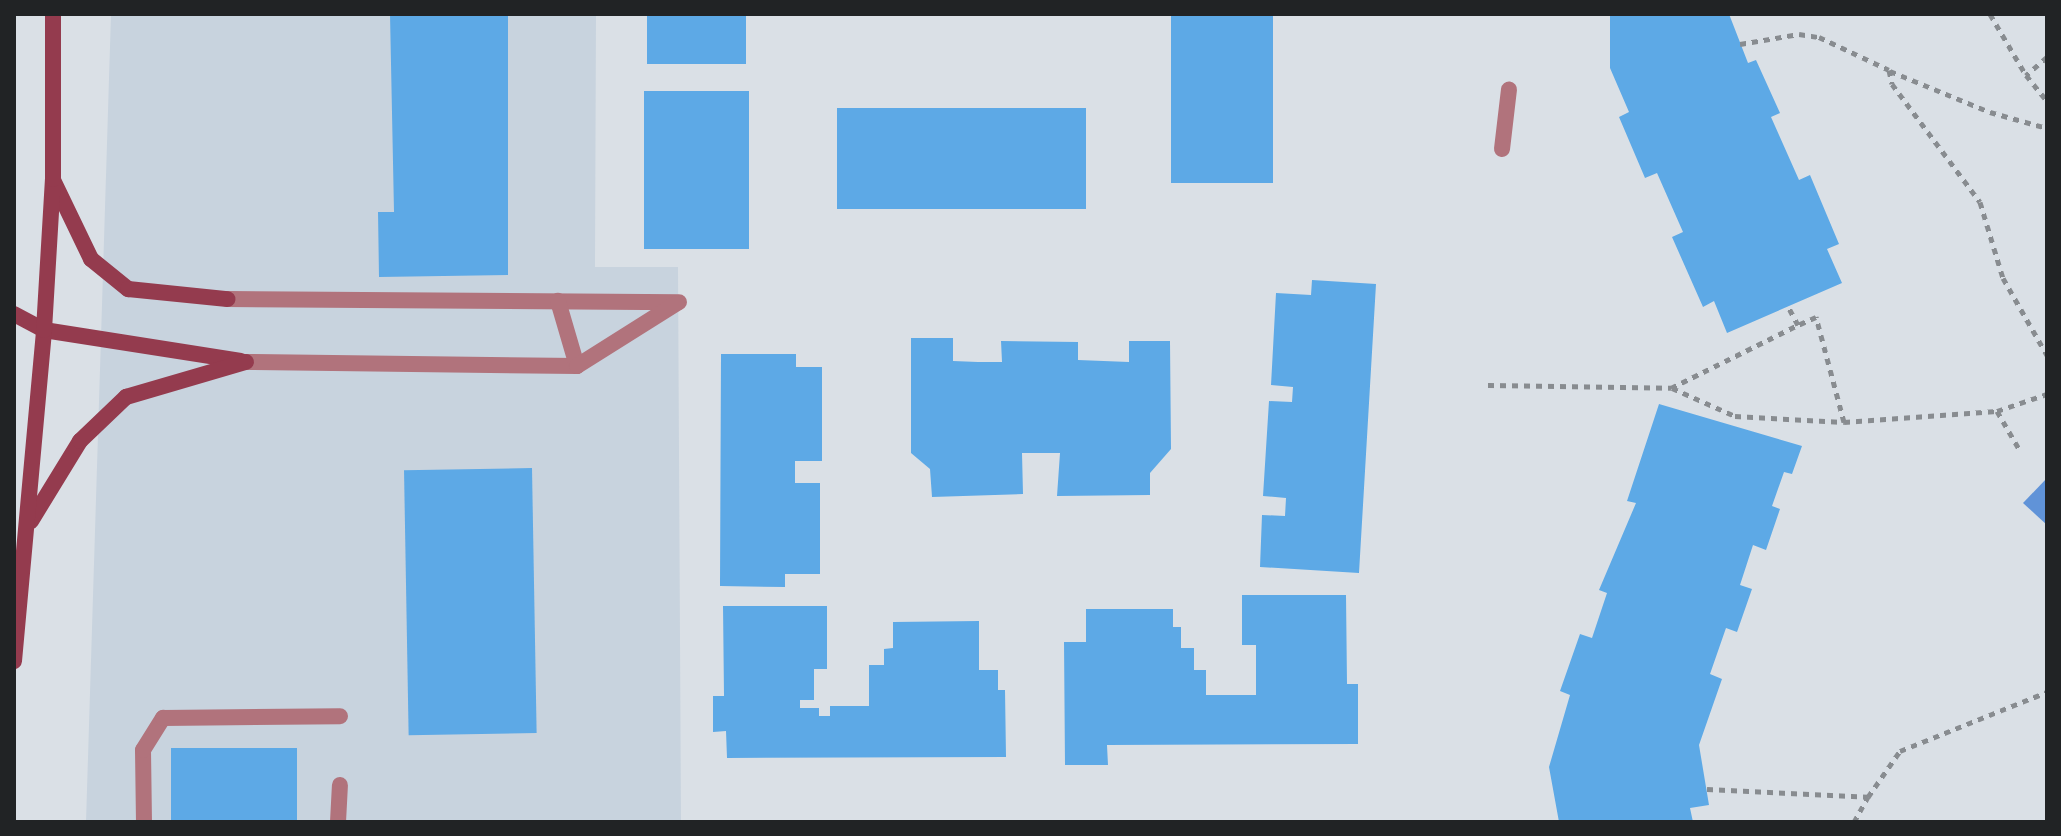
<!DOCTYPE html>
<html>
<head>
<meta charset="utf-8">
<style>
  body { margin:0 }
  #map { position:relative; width:2061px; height:836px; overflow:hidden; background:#dae0e6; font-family:Figtree,sans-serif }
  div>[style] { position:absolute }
  .built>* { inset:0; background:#c8d3de }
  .water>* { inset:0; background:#6093d8 }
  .building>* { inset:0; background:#5da9e6; transform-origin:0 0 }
  .path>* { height:5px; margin-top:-2.5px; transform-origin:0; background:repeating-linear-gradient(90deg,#888c90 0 6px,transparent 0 12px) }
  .service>* { height:16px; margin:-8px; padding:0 8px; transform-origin:8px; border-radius:8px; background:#b1737c }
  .secondary>* { height:16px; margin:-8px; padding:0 8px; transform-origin:8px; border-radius:8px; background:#943b4e }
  span { translate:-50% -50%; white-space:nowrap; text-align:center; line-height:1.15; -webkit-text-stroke:6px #e7edf3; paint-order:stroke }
  .frame { position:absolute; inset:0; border:16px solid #212325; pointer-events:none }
</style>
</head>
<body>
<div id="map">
  <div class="built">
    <i style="clip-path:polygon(111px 14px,596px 14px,595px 267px,678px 267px,681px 822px,86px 822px)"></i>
  </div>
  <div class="water">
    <i style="clip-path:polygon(2047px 478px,2047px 525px,2023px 503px)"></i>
  </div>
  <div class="building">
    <i style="clip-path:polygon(390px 14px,508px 14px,508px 275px,379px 277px,378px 212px,394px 212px)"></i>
    <i style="left:647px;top:14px;width:99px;height:50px"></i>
    <i style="left:1171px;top:14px;width:102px;height:169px"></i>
    <i style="clip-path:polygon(1610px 14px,1729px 14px,1748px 63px,1756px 60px,1780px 113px,1771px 117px,1799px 180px,1810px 175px,1839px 244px,1827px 249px,1842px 283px,1727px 333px,1714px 301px,1703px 307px,1672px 237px,1683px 232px,1657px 173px,1645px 178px,1619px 117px,1629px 112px,1610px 68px)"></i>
    <i style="left:644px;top:91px;width:105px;height:158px"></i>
    <i style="left:837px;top:108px;width:249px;height:101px"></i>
    <i style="clip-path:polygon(1312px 280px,1376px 284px,1359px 573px,1260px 567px,1262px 515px,1285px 516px,1286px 498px,1263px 496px,1269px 401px,1292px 402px,1293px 387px,1271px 385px,1276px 293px,1311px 295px)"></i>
    <i style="clip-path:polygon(911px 338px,953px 338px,953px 361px,978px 362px,1002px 362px,1001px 341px,1078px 342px,1078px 360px,1129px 362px,1129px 341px,1170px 341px,1171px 449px,1150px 473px,1150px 495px,1057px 496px,1060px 453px,1022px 453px,1023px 494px,932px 497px,930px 469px,911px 453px)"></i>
    <i style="clip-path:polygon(721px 354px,796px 354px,796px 367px,822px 367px,822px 461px,795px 461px,795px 483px,820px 483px,820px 574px,785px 574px,785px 587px,720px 586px)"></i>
    <i style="clip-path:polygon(1659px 404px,1802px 446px,1792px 474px,1784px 472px,1772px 506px,1780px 509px,1766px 550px,1753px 545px,1740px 585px,1752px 589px,1737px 632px,1726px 628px,1710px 674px,1722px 679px,1699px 745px,1709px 805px,1690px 808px,1693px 822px,1559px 822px,1549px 767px,1570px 695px,1560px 691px,1580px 634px,1592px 638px,1607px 593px,1599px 590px,1636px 503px,1627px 501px)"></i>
    <i style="left:532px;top:468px;width:265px;height:128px;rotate:89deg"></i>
    <i style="clip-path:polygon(1242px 595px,1346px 595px,1347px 684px,1358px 684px,1358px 744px,1107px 745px,1108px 765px,1065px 765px,1064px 642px,1086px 642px,1086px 609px,1173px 609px,1173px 627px,1181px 627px,1181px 648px,1194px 648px,1194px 670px,1206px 670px,1206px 695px,1256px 695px,1256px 645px,1242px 645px)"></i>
    <i style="clip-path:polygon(723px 606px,827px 606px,827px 669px,814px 669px,814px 700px,800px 700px,800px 708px,819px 708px,819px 716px,830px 716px,830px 706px,869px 706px,869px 665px,884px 665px,884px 649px,893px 648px,893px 622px,979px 621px,979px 670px,998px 670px,998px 690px,1005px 690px,1006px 757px,727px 758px,726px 731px,713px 732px,713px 696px,724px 696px)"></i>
    <i style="left:297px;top:748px;width:73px;height:126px;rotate:90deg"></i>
  </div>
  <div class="path">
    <i style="left:1990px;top:14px;width:71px;rotate:59.5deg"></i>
    <i style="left:1740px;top:44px;width:60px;rotate:-9.6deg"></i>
    <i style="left:1799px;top:34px;width:20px;rotate:9deg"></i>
    <i style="left:1819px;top:37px;width:77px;rotate:25.2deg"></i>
    <i style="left:1889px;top:70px;width:14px;rotate:78deg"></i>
    <i style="left:1892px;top:84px;width:147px;rotate:53.3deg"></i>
    <i style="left:1980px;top:202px;width:79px;rotate:73.2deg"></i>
    <i style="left:2003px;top:278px;width:89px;rotate:60.3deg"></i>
    <i style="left:2047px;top:57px;width:28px;rotate:139deg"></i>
    <i style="left:2026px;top:75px;width:33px;rotate:51deg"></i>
    <i style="left:1890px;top:71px;width:108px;rotate:22.3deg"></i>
    <i style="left:1990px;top:112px;width:59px;rotate:15.7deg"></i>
    <i style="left:1488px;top:385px;width:183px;rotate:0.9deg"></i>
    <i style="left:1671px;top:388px;width:142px;rotate:-26.4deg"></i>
    <i style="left:1798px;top:325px;width:21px;rotate:-118deg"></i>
    <i style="left:1672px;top:388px;width:69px;rotate:24deg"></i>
    <i style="left:1735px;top:416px;width:109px;rotate:3.2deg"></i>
    <i style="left:1844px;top:422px;width:109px;rotate:-104.9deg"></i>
    <i style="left:1816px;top:317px;width:20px;rotate:156deg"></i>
    <i style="left:1997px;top:411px;width:53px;rotate:-18.8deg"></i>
    <i style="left:1844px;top:422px;width:153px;rotate:-4.1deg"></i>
    <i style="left:1997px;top:411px;width:44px;rotate:59.9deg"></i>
    <i style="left:1707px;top:789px;width:161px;rotate:2.8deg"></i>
    <i style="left:1868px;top:797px;width:56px;rotate:-55.2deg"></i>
    <i style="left:1900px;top:751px;width:158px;rotate:-21.9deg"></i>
    <i style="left:1854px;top:822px;width:29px;rotate:-61deg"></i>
  </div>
  <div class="service">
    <i style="left:1502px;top:149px;width:60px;rotate:-83.3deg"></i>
    <i style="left:227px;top:299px;width:452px;rotate:0.4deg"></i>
    <i style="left:246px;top:362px;width:331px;rotate:0.7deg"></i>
    <i style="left:577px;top:366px;width:68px;rotate:-106.3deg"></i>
    <i style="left:577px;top:366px;width:118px;rotate:-32.2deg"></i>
    <i style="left:144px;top:822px;width:72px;rotate:-90.8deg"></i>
    <i style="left:143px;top:750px;width:38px;rotate:-58deg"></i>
    <i style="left:163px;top:718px;width:177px;rotate:-0.6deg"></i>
    <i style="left:338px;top:822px;width:37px;rotate:-87deg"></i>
  </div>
  <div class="secondary">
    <i style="left:53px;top:180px;width:88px;rotate:64.3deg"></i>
    <i style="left:91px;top:259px;width:48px;rotate:39deg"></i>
    <i style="left:128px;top:289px;width:100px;rotate:5.8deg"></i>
    <i style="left:14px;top:314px;width:34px;rotate:28deg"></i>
    <i style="left:44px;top:330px;width:199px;rotate:8.9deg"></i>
    <i style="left:31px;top:521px;width:94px;rotate:-58.5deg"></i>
    <i style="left:80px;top:441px;width:64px;rotate:-43.7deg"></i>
    <i style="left:126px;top:397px;width:125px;rotate:-16.3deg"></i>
    <i style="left:14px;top:661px;width:332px;rotate:-84.8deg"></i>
    <i style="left:44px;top:330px;width:151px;rotate:-86.6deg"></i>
    <i style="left:53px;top:179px;width:165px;rotate:-90deg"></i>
  </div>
  <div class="frame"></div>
</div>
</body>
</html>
